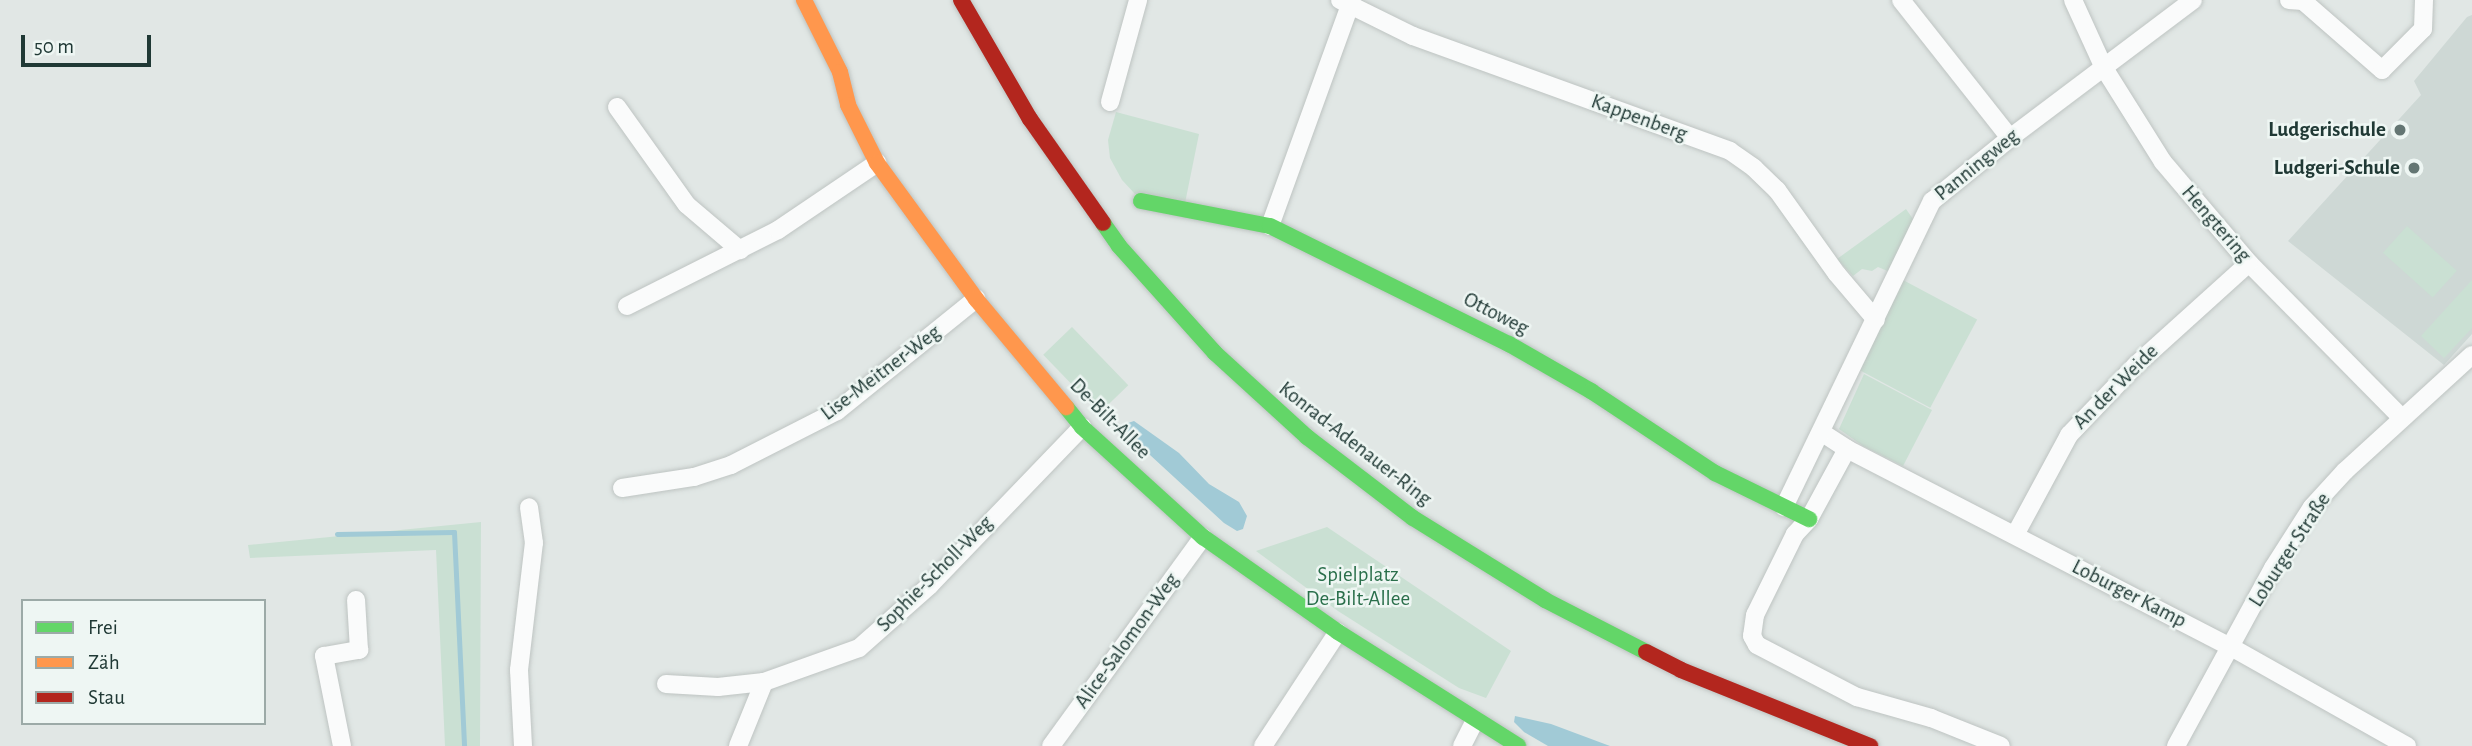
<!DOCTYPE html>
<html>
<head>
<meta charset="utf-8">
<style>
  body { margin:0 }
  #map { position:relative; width:2472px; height:746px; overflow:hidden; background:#e1e7e5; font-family:"Alegreya Sans",sans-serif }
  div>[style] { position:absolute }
  .built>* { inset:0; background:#ced8d5 }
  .green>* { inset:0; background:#cae0d3; transform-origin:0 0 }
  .water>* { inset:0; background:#a1cad6 }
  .stream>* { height:5px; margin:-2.5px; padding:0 2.5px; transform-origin:2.5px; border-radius:2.5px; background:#a1cad6 }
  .roads { filter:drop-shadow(0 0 2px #bec4c2) drop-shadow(0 0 2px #bec4c2) }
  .street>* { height:18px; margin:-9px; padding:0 9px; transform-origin:9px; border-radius:9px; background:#fafbfb }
  .fast>* { height:16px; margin:-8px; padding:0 8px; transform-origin:8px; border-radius:8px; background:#63d668 }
  .slow>* { height:16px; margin:-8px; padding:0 8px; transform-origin:8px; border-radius:8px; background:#ff974d }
  .jam>* { height:16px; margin:-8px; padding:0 8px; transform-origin:8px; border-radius:8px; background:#b3261e }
  .dots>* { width:19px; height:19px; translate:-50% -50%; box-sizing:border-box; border:4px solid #eef6f3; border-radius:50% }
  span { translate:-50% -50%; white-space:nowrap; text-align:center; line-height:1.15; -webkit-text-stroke:5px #eef6f3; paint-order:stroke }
  .street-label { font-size:21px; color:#203935 }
  .poi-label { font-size:21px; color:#203935; font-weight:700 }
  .right { translate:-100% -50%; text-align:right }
  .park-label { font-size:21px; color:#2a6f4b }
  .legend { position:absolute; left:21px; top:599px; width:245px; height:126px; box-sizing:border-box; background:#eef6f3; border:2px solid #9caaa7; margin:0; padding:9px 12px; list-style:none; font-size:21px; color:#203935 }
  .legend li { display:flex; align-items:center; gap:14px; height:35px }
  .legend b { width:35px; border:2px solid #9caaa7 }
  .scale { position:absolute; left:21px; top:35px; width:130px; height:32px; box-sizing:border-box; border:4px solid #203935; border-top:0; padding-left:9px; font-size:21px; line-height:24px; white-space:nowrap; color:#203935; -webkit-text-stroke:5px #eef6f3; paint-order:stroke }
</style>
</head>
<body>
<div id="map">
  <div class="built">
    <i style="clip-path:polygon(2472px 15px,2472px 334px,2444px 365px,2288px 241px,2421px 95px,2414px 81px,2467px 17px)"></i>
  </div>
  <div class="green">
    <i style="clip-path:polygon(1116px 112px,1199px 134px,1185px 203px,1135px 194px,1122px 180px,1110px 158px,1108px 140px)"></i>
    <i style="clip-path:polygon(1906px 209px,1915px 222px,1890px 272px,1878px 267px,1872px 271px,1862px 269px,1853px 276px,1837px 259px)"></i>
    <i style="left:2407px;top:226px;width:67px;height:36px;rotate:42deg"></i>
    <i style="left:1903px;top:280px;width:84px;height:100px;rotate:28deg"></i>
    <i style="clip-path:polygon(2472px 280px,2472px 328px,2444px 358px,2421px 336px)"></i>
    <i style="left:1072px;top:327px;width:81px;height:40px;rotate:46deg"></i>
    <i style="clip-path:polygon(1864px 374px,1932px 410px,1903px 466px,1863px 446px,1839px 429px)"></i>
    <i style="clip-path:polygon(481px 522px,480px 746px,445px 746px,436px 550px,250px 558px,248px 545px)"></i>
    <i style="clip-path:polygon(1327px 527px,1511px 651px,1486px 698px,1459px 688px,1338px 611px,1256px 551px)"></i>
  </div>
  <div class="water">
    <i style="clip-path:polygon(1134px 421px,1179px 453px,1209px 484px,1239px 502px,1247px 516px,1243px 529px,1237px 531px,1224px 523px,1125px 432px,1128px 423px)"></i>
    <i style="clip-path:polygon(1515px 716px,1551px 724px,1610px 746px,1548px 746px,1524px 732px,1514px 722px)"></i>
  </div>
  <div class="stream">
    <i style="left:337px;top:534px;width:117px;rotate:-1deg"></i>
    <i style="left:454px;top:532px;width:214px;rotate:87.3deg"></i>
  </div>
  <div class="roads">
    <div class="street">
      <i style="left:1340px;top:0;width:81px;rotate:26.3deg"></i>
      <i style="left:1413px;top:36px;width:337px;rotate:19.9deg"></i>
      <i style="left:1730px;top:151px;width:29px;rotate:35deg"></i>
      <i style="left:1754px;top:168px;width:32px;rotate:44deg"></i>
      <i style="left:1777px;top:190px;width:103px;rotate:54.5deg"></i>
      <i style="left:1837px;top:274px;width:60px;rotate:49.7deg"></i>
      <i style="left:1901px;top:0;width:176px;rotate:51.7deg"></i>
      <i style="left:2073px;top:0;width:75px;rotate:65.5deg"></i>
      <i style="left:2104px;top:68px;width:111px;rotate:57.9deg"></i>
      <i style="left:2163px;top:162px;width:133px;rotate:49.6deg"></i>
      <i style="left:2249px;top:263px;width:218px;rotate:45.4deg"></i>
      <i style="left:2289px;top:0;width:14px;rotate:4deg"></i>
      <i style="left:2303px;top:1px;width:105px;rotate:41.1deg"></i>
      <i style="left:2382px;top:70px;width:58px;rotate:-45deg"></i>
      <i style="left:2423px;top:29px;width:29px;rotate:-88deg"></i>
      <i style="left:1110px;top:102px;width:106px;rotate:-74.6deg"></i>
      <i style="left:617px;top:107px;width:120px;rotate:54.5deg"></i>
      <i style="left:687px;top:205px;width:70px;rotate:40.3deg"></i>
      <i style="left:1270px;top:226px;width:240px;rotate:-70.1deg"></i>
      <i style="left:627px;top:306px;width:169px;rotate:-26.7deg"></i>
      <i style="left:778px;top:230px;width:120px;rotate:-34.1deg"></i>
      <i style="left:1821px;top:432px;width:31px;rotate:33deg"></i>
      <i style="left:1847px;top:449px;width:80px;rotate:118.5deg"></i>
      <i style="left:1809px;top:519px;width:21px;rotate:133deg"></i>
      <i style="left:1795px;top:534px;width:90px;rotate:116.3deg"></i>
      <i style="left:1755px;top:615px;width:21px;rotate:98deg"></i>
      <i style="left:1752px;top:636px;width:10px;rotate:61deg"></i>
      <i style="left:1757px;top:645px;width:113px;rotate:27.5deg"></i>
      <i style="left:1857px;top:697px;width:77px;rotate:15.8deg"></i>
      <i style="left:1931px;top:718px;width:75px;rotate:21.8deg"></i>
      <i style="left:1847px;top:449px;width:432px;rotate:27.3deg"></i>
      <i style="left:2231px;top:647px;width:202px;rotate:29.4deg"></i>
      <i style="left:622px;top:488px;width:73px;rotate:-8.7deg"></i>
      <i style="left:694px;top:477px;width:39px;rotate:-18deg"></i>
      <i style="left:731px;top:465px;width:119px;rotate:-27deg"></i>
      <i style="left:837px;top:411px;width:179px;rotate:-38.9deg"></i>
      <i style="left:1784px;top:507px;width:340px;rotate:-64.2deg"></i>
      <i style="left:1932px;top:201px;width:100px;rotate:-38.9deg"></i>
      <i style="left:2010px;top:138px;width:229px;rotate:-37deg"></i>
      <i style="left:2015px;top:535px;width:114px;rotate:-61.6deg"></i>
      <i style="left:2069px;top:435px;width:97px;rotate:-46.3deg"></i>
      <i style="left:2136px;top:365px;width:152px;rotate:-42.1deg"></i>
      <i style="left:666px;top:684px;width:52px;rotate:3.3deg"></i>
      <i style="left:718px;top:687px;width:46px;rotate:-6.2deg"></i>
      <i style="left:764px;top:682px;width:101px;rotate:-19.7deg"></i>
      <i style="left:859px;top:648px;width:94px;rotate:-41.5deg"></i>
      <i style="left:929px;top:586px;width:221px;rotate:-46.1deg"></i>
      <i style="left:342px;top:746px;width:92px;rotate:-101.3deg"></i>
      <i style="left:324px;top:656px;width:36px;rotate:-10deg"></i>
      <i style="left:359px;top:650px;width:50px;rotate:-93.4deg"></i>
      <i style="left:523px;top:746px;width:76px;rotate:-93deg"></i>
      <i style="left:519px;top:670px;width:128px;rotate:-83.3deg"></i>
      <i style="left:534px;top:543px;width:36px;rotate:-98deg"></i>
      <i style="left:738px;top:746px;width:69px;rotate:-67.9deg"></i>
      <i style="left:1051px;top:746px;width:258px;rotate:-54deg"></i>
      <i style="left:1263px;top:746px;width:136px;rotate:-56.7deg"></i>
      <i style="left:1462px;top:746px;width:29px;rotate:-63deg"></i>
      <i style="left:2176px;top:746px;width:203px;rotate:-61.4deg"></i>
      <i style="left:2273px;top:568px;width:72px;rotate:-57.4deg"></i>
      <i style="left:2312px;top:507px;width:49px;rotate:-47.5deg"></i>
      <i style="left:2345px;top:471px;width:172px;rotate:-42.4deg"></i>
    </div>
    <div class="fast">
      <i style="left:1141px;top:201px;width:131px;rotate:11deg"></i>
      <i style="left:1270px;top:226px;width:267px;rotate:26.3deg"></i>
      <i style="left:1509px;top:344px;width:95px;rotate:29.8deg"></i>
      <i style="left:1591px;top:391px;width:149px;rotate:33.5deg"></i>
      <i style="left:1715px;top:473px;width:105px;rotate:26.1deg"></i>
      <i style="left:1103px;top:223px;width:28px;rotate:55deg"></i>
      <i style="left:1119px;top:246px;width:144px;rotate:48.1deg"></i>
      <i style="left:1215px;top:353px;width:125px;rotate:42.4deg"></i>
      <i style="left:1307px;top:437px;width:133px;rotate:37.4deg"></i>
      <i style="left:1413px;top:518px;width:155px;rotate:31.8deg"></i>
      <i style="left:1545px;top:600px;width:114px;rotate:27.2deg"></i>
      <i style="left:1066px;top:407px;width:26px;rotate:51deg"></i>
      <i style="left:1082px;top:427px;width:164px;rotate:42.3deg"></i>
      <i style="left:1203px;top:537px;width:165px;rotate:35.1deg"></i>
      <i style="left:1338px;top:632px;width:213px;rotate:32.3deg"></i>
    </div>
    <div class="slow">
      <i style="left:804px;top:0;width:80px;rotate:63.4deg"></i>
      <i style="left:840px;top:72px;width:34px;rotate:76deg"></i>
      <i style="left:848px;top:105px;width:65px;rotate:63.4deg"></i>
      <i style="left:877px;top:163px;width:168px;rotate:53.9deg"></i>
      <i style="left:976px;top:299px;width:141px;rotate:50.2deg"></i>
    </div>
    <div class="jam">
      <i style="left:961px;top:0;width:138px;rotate:59.9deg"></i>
      <i style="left:1030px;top:119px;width:127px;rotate:54.9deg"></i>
      <i style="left:1646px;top:652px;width:39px;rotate:27deg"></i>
      <i style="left:1681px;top:670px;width:204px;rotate:21.9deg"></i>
    </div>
  </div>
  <div class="dots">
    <i style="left:2400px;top:130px;background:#647673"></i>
    <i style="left:2414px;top:168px;background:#647673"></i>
  </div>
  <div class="street-label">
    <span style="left:1639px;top:118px;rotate:20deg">Kappenberg</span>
    <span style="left:1977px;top:165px;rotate:-39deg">Panningweg</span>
    <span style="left:2216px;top:224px;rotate:49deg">Hengtering</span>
    <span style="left:1496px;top:314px;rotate:27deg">Ottoweg</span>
    <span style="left:881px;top:373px;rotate:-37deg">Lise-Meitner-Weg</span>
    <span style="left:2116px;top:387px;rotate:-45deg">An der Weide</span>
    <span style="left:1110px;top:419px;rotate:45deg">De-Bilt-Allee</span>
    <span style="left:1355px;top:444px;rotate:38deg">Konrad-Adenauer-Ring</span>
    <span style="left:2290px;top:550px;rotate:-57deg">Loburger Straße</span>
    <span style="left:935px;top:574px;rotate:-45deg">Sophie-Scholl-Weg</span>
    <span style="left:2129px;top:594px;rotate:27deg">Loburger Kamp</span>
    <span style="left:1127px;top:641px;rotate:-54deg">Alice-Salomon-Weg</span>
  </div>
  <div class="poi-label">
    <span class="right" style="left:2386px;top:130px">Ludgerischule</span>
    <span class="right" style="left:2400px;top:168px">Ludgeri-Schule</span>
  </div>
  <div class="park-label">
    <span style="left:1358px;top:587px">Spielplatz<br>De-Bilt-Allee</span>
  </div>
  <ul class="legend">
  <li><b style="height:9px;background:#63d668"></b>Frei</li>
  <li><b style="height:9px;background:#ff974d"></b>Zäh</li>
  <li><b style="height:9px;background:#b3261e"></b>Stau</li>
  </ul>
  <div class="scale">50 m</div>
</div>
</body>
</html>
